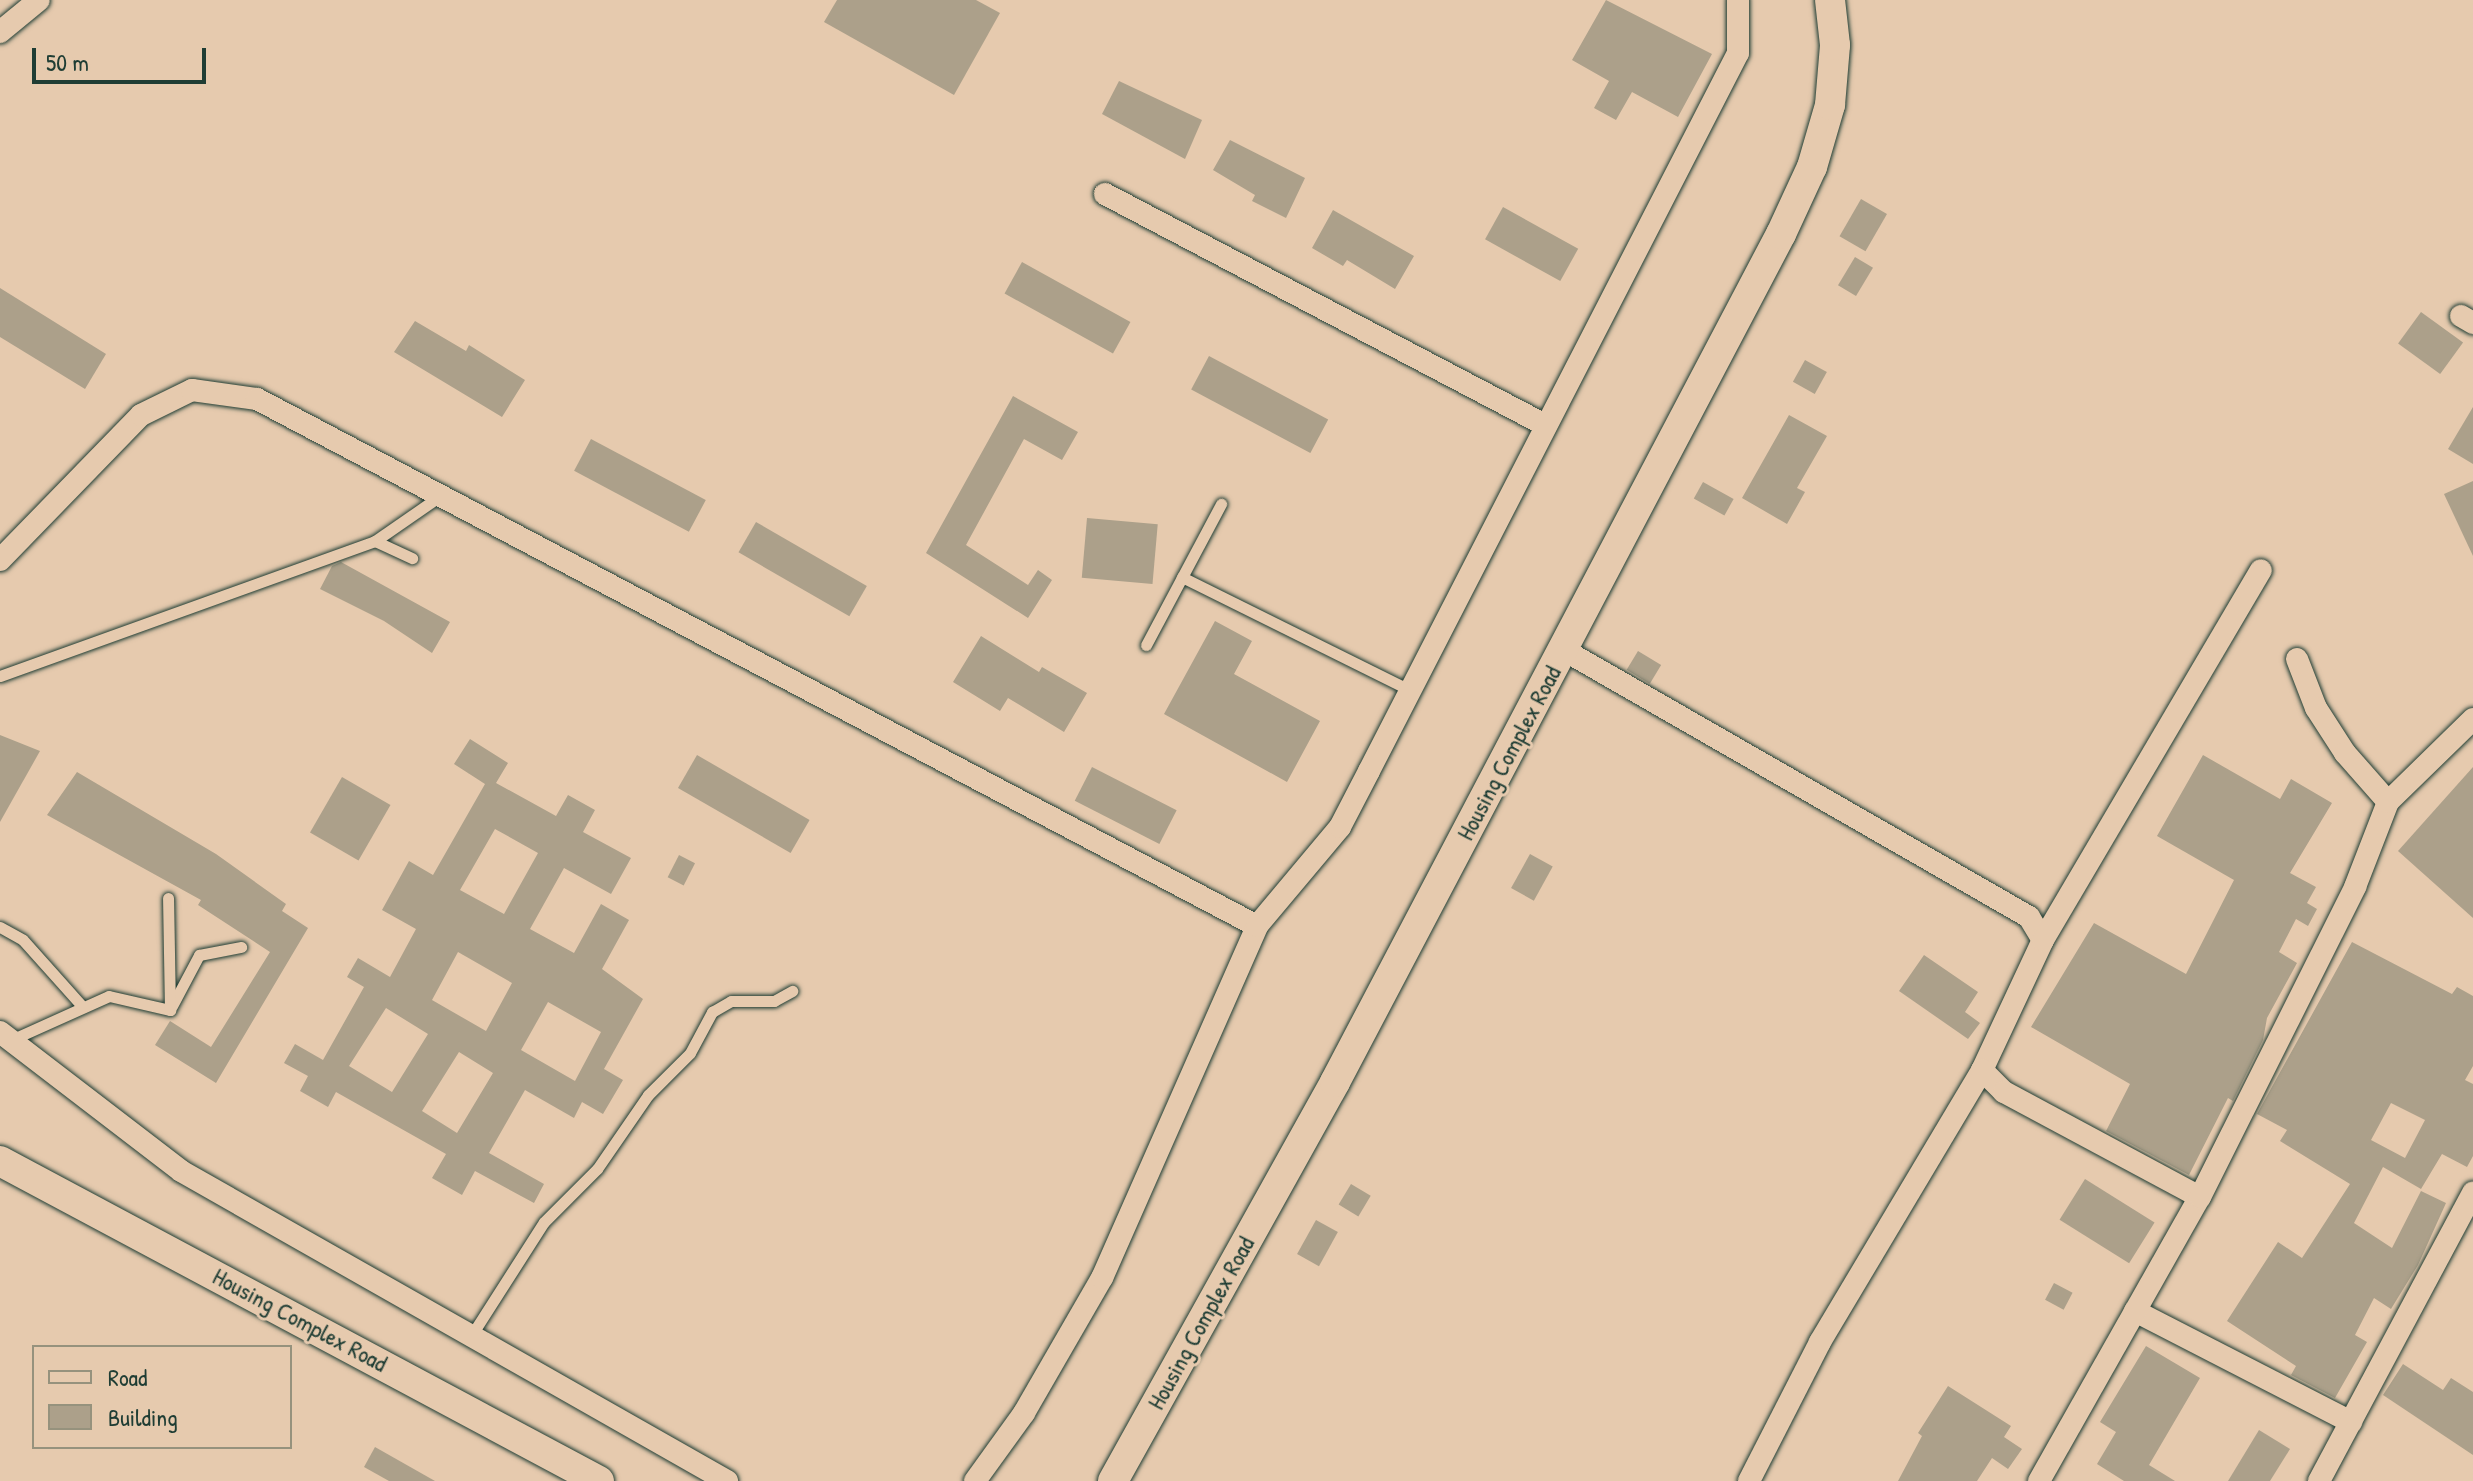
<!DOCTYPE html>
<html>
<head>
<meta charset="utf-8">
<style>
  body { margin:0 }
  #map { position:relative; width:2473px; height:1481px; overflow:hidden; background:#e6caae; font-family:"Patrick Hand",sans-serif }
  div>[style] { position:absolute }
  .building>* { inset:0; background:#aca08a; transform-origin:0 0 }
  .roads { filter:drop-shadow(0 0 2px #1f3d34) drop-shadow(0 0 2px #1f3d34) }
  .lane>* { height:11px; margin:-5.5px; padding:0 5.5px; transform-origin:5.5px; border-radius:5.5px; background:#e6caae }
  .street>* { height:22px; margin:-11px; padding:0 11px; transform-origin:11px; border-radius:11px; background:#e6caae }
  .secondary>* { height:30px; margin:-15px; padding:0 15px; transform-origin:15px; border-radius:15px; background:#e6caae }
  span { translate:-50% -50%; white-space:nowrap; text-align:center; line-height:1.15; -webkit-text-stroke:6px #e6caae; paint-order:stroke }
  .street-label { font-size:24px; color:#1f3d34 }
  .legend { position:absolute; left:32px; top:1345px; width:260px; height:104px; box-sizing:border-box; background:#e6caae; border:2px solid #96927d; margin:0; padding:10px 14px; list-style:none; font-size:24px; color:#1f3d34 }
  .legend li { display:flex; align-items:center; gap:16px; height:40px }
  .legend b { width:40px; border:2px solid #96927d }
  .scale { position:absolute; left:32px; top:48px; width:174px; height:36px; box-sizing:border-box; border:4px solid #1f3d34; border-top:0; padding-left:10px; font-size:24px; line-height:28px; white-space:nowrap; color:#1f3d34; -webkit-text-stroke:6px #e6caae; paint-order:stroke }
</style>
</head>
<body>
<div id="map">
  <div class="building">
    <i style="clip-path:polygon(837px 0,976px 0,1000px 13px,954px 95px,824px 22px)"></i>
    <i style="clip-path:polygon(1606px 0,1712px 54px,1678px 117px,1632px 92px,1616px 120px,1594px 108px,1609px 81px,1572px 60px)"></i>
    <i style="clip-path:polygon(1119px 81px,1202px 120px,1185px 159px,1102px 114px)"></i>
    <i style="clip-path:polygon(1230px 140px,1305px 178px,1286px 218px,1252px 201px,1255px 195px,1213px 170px)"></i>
    <i style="left:1861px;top:199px;width:30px;height:43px;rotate:30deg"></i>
    <i style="left:1503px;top:207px;width:86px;height:37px;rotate:29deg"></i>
    <i style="clip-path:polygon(1333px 210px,1414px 256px,1395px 289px,1347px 260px,1343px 266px,1312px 248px)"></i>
    <i style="left:1855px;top:257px;width:21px;height:33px;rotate:31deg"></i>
    <i style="left:1022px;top:262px;width:124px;height:36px;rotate:29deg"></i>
    <i style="clip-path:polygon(0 288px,106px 354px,85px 389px,0 337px)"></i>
    <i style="left:2421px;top:312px;width:52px;height:39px;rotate:36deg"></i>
    <i style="clip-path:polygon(415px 321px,466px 351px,469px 345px,525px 380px,502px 417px,394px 352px)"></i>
    <i style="left:1209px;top:356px;width:135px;height:38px;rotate:28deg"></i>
    <i style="left:1805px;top:360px;width:25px;height:25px;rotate:29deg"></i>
    <i style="clip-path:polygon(1013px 396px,1078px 432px,1062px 460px,1024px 439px,966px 545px,1028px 585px,1038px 570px,1052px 580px,1028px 618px,926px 553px)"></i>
    <i style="clip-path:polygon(2473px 407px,2473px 464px,2448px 449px)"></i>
    <i style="clip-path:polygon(1789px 415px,1827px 436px,1797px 488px,1805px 492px,1787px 524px,1742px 498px)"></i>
    <i style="left:591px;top:439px;width:130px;height:36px;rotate:28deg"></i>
    <i style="clip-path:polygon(2473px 481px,2473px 556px,2444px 494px)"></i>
    <i style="left:1703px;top:482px;width:35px;height:19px;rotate:29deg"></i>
    <i style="left:1087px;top:518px;width:71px;height:60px;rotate:5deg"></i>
    <i style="left:756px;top:522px;width:128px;height:35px;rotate:30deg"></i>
    <i style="clip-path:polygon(341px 562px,450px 622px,432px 653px,384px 621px,320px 589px,332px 566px)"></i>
    <i style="clip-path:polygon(1215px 621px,1252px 641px,1234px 674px,1320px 721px,1287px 782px,1164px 714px)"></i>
    <i style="clip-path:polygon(981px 636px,1039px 672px,1042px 667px,1087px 693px,1064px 732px,1008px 698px,1000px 711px,953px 682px)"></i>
    <i style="left:1638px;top:651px;width:27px;height:22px;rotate:31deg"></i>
    <i style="clip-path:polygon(0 735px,40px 751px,0 822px)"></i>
    <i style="clip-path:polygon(evenodd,470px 739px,508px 763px,496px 783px,556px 816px,568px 795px,595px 810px,583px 832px,631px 858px,611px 894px,564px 868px,530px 929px,574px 953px,601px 904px,629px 920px,602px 969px,643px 999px,604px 1069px,623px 1080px,603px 1114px,582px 1102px,574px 1118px,525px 1090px,489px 1153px,544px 1184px,534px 1203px,475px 1171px,462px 1195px,432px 1178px,446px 1154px,336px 1092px,328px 1107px,300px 1091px,308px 1076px,284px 1063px,295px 1044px,323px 1060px,364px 987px,347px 977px,358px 958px,390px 977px,416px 929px,382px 910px,409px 861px,433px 875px,485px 784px,454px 764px,470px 739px,495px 829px,538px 853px,504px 914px,460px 890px,495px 829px,470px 739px,458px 952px,512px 983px,486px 1031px,432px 1000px,458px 952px,470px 739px,548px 1002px,601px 1032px,575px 1081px,521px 1050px,548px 1002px,470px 739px,386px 1008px,428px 1034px,392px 1092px,349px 1066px,386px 1008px,470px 739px,459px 1052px,493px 1073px,457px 1133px,422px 1111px,459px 1052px)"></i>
    <i style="left:697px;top:755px;width:130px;height:38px;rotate:30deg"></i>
    <i style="clip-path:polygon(2203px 755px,2280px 799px,2291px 779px,2332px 803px,2290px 873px,2316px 887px,2307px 903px,2317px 909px,2308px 926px,2296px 919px,2279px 952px,2297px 963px,2267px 1018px,2263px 1040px,2233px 1101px,2228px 1098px,2189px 1175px,2106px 1131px,2130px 1084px,2031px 1027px,2094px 923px,2186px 974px,2234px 880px,2157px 836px)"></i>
    <i style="left:1092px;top:767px;width:95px;height:38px;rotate:27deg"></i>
    <i style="clip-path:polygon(2473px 767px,2473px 918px,2398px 851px)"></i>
    <i style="clip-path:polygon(77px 772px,216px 854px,286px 904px,282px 911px,308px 928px,216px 1083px,155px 1045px,170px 1021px,211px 1047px,270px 952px,198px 905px,201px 900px,47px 815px)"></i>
    <i style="left:342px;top:777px;width:56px;height:64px;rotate:30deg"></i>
    <i style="left:1530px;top:854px;width:26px;height:39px;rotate:29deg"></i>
    <i style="left:679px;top:855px;width:18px;height:25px;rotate:27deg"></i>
    <i style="clip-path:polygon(evenodd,2352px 942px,2452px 994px,2457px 987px,2473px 996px,2473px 1066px,2465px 1080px,2473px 1084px,2473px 1156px,2467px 1167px,2442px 1154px,2421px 1189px,2383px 1167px,2354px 1223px,2392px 1248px,2421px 1191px,2446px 1203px,2418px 1265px,2391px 1309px,2374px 1298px,2355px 1335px,2367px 1342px,2335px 1398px,2291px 1375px,2296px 1366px,2227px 1321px,2278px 1242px,2302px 1258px,2350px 1184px,2280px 1141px,2287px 1130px,2257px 1114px,2352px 942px,2391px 1103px,2425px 1120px,2405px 1158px,2371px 1140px,2391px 1103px)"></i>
    <i style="clip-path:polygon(1924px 955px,1978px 992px,1965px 1012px,1980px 1023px,1968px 1039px,1899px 991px)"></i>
    <i style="left:2085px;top:1179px;width:82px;height:48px;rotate:32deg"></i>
    <i style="left:1351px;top:1184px;width:23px;height:24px;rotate:31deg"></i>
    <i style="left:1316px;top:1220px;width:25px;height:39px;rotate:29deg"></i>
    <i style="left:2054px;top:1283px;width:21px;height:19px;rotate:28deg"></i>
    <i style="clip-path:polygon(2146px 1346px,2200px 1378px,2149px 1465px,2175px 1481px,2124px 1481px,2097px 1464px,2116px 1432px,2100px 1422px)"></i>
    <i style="clip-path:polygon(2403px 1364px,2443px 1390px,2451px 1378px,2473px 1392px,2473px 1455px,2383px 1395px)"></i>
    <i style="clip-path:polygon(1948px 1386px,2011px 1426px,2004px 1437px,2022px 1449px,2008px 1469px,1992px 1458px,1977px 1481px,1898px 1481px,1922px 1436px,1918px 1433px)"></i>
    <i style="clip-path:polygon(2259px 1430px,2290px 1449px,2270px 1481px,2228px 1481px)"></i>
    <i style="clip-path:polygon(375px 1447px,435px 1481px,389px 1481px,364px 1467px)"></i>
  </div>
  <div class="roads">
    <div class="lane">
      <i style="left:375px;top:541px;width:41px;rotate:24.7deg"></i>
      <i style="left:1182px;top:577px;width:254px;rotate:26.4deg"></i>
      <i style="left:1146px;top:645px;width:160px;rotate:-62deg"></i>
      <i style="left:0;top:676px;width:399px;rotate:-19.8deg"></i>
      <i style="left:375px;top:541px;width:79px;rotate:-34.7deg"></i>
      <i style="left:0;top:927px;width:26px;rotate:29deg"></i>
      <i style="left:23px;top:940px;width:90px;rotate:48.2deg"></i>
      <i style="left:172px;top:1006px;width:58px;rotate:-62.1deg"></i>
      <i style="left:199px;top:955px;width:43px;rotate:-10.8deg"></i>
      <i style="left:11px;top:1040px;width:107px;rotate:-24.2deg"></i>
      <i style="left:109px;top:996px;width:63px;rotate:12.9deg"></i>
      <i style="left:170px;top:1010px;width:112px;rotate:-91deg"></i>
      <i style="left:471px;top:1336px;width:135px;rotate:-57.4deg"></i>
      <i style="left:544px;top:1222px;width:75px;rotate:-45deg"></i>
      <i style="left:597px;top:1169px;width:90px;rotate:-55.4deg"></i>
      <i style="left:648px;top:1095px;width:59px;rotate:-45deg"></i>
      <i style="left:690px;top:1053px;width:47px;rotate:-61.8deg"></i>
      <i style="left:712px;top:1012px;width:22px;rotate:-30deg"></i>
      <i style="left:731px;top:1001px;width:43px"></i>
      <i style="left:774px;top:1001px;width:21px;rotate:-29deg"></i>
    </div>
    <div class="street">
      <i style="left:0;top:32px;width:50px;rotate:-39.4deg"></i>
      <i style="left:1105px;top:194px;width:498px;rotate:27.7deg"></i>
      <i style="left:2461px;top:316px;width:14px;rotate:30deg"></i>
      <i style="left:0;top:560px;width:202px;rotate:-45.8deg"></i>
      <i style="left:141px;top:415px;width:57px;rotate:-26.1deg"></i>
      <i style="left:192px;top:390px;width:66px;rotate:7.9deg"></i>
      <i style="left:257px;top:399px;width:1130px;rotate:27.79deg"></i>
      <i style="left:1564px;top:650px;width:536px;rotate:29.86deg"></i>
      <i style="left:2029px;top:917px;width:27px;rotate:59deg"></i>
      <i style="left:2043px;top:940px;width:144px;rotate:115.1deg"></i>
      <i style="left:1982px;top:1070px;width:31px;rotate:45deg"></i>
      <i style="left:2004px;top:1092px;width:222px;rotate:28.2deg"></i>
      <i style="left:2297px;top:659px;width:53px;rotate:68.8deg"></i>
      <i style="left:2316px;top:708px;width:54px;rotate:57.2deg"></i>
      <i style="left:2345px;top:753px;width:65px;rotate:48.7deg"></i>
      <i style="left:2043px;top:940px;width:429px;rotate:-59.5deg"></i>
      <i style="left:0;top:1032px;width:228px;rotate:37.5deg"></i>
      <i style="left:181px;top:1171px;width:628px;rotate:29.59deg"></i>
      <i style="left:2135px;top:1311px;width:243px;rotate:27.2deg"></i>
      <i style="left:975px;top:1481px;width:84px;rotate:-54.2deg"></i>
      <i style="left:1024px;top:1413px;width:156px;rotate:-60deg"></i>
      <i style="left:1102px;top:1278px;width:385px;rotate:-66.2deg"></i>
      <i style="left:1257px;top:926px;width:129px;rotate:-50deg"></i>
      <i style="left:1340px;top:827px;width:63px;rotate:-62.6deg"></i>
      <i style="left:1369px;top:771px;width:807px;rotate:-62.8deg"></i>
      <i style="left:1738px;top:53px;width:53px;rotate:-90deg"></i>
      <i style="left:1749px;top:1481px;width:156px;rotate:-62.9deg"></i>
      <i style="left:1820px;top:1342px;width:317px;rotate:-59.2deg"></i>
      <i style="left:2039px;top:1481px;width:326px;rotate:-60.5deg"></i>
      <i style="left:2200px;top:1197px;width:347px;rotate:-63.4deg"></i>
      <i style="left:2355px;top:887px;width:91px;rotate:-68.8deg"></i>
      <i style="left:2388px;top:802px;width:119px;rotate:-44.3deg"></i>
      <i style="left:2319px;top:1481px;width:327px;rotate:-61.9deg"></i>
    </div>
    <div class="secondary">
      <i style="left:0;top:1161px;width:679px;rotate:28.11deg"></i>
      <i style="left:1113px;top:1481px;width:457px;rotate:-60.9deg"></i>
      <i style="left:1335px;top:1082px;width:958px;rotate:-62.26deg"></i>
      <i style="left:1781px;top:234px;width:74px;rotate:-65.2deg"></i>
      <i style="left:1812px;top:167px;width:65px;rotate:-73.8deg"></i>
      <i style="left:1830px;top:105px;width:60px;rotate:-85.2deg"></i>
      <i style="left:1835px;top:45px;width:45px;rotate:-96.3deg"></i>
    </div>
  </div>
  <div class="street-label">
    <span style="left:1509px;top:753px;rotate:-62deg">Housing Complex Road</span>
    <span style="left:300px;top:1320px;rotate:28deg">Housing Complex Road</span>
    <span style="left:1201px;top:1323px;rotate:-61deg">Housing Complex Road</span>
  </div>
  <ul class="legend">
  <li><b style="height:10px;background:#e6caae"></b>Road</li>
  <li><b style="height:22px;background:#aca08a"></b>Building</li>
  </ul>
  <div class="scale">50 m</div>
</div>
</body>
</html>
